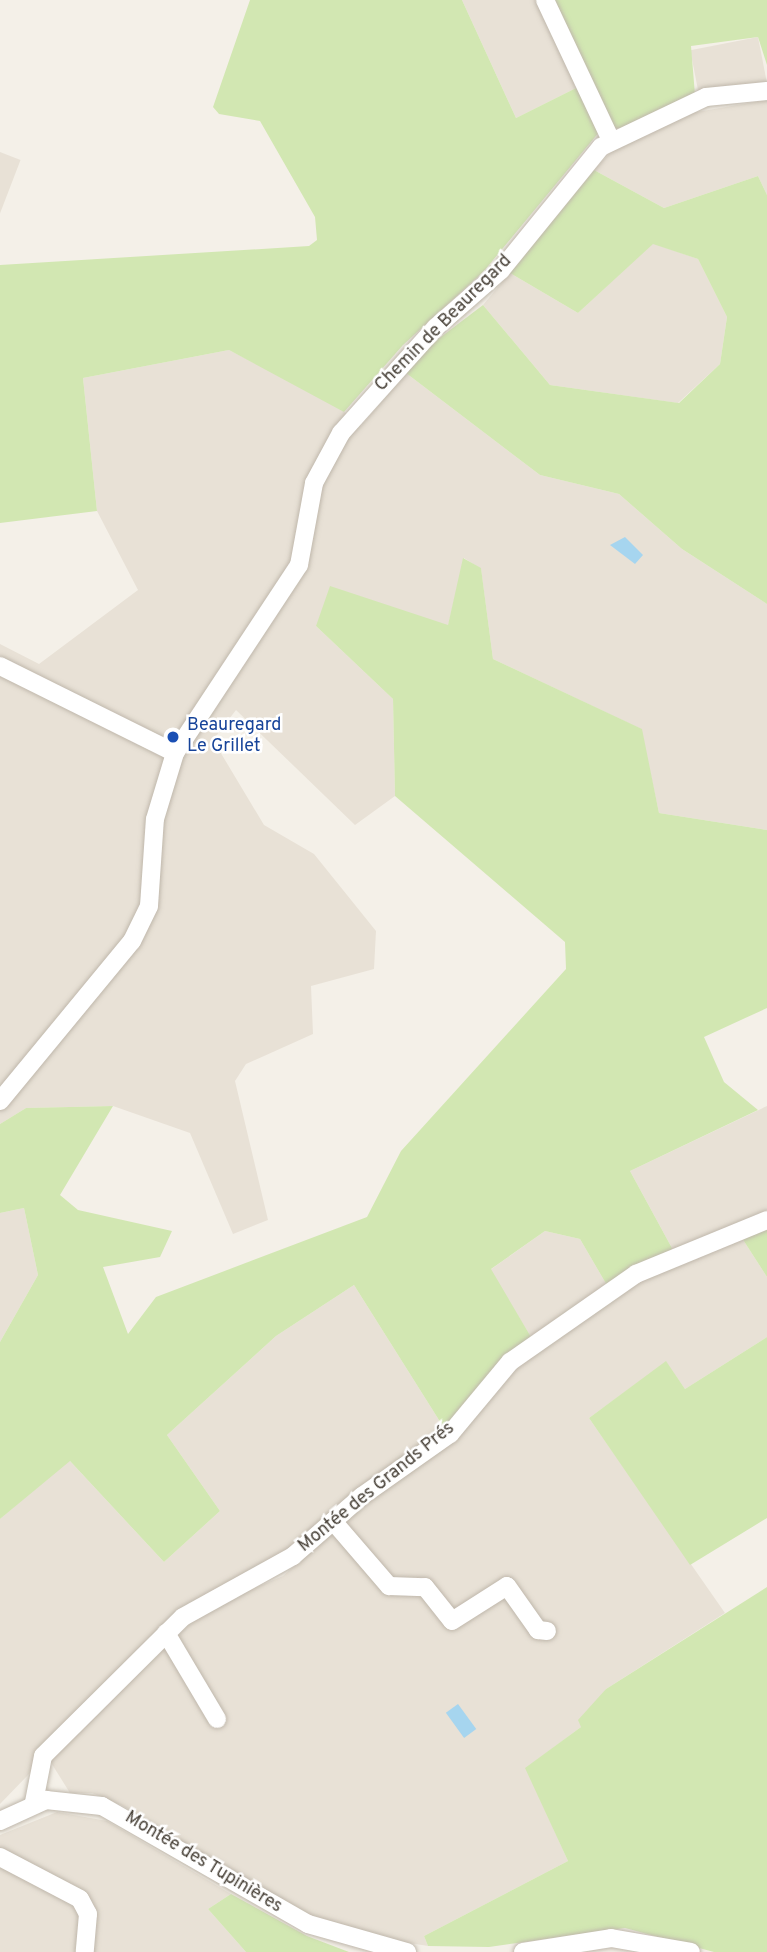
<!DOCTYPE html>
<html>
<head>
<meta charset="utf-8">
<style>
  body { margin:0 }
  #map { position:relative; width:767px; height:1952px; overflow:hidden; background:#f4f0e8; font-family:Overpass,sans-serif }
  div>[style] { position:absolute }
  .residential>* { inset:0; background:#e8e1d6; transform-origin:0 0 }
  .green>* { inset:0; background:#d2e7b2 }
  .water>* { inset:0; background:#a6d5ef; transform-origin:0 0 }
  .roads { filter:drop-shadow(0 0 2px #bfb7ab) drop-shadow(0 0 2px #bfb7ab) }
  .minor>* { height:18px; margin:-9px; padding:0 9px; transform-origin:9px; border-radius:9px; background:#fff }
  .dots>* { width:19px; height:19px; translate:-50% -50%; box-sizing:border-box; border:4px solid #fff; border-radius:50% }
  span { translate:-50% -50%; white-space:nowrap; text-align:center; line-height:1.15; -webkit-text-stroke:5px #fff; paint-order:stroke }
  .street-label { font-size:18px; color:#474037 }
  .transit-label { font-size:18px; color:#164399 }
  .left { translate:0 -50%; text-align:left }
</style>
</head>
<body>
<div id="map">
  <div class="residential">
    <i style="clip-path:polygon(462px 0,541px 0,582px 85px,516px 118px)"></i>
    <i style="left:758px;top:37px;width:47px;height:69px;rotate:79deg"></i>
    <i style="clip-path:polygon(767px 100px,767px 195px,758px 176px,664px 208px,594px 170px,613px 150px,679px 115px)"></i>
    <i style="left:0;top:152px;width:22px;height:113px;rotate:21deg"></i>
    <i style="clip-path:polygon(653px 243px,698px 259px,727px 317px,720px 364px,678px 403px,550px 385px,483px 305px,510px 273px,578px 313px)"></i>
    <i style="clip-path:polygon(229px 350px,334px 403px,361px 426px,406px 373px,540px 475px,619px 494px,682px 549px,767px 604px,767px 830px,659px 813px,641px 729px,493px 659px,481px 569px,464px 558px,448px 626px,316px 626px,393px 699px,395px 796px,355px 825px,236px 710px,213px 740px,264px 825px,314px 854px,376px 931px,374px 969px,311px 986px,313px 1034px,246px 1064px,235px 1081px,268px 1220px,233px 1234px,190px 1133px,113px 1106px,26px 1108px,0 1124px,0 644px,39px 664px,138px 590px,97px 511px,83px 378px)"></i>
    <i style="clip-path:polygon(767px 1106px,767px 1215px,673px 1250px,630px 1171px)"></i>
    <i style="clip-path:polygon(24px 1208px,38px 1275px,0 1342px,0 1213px)"></i>
    <i style="clip-path:polygon(545px 1231px,580px 1239px,608px 1287px,531px 1337px,490px 1270px)"></i>
    <i style="clip-path:polygon(740px 1235px,767px 1277px,767px 1337px,685px 1389px,666px 1362px,589px 1418px,725px 1613px,606px 1689px,581px 1727px,526px 1768px,568px 1861px,424px 1936px,428px 1946px,359px 1935px,309px 1918px,123px 1806px,92px 1793px,70px 1793px,50px 1761px,205px 1609px,283px 1576px,535px 1349px,626px 1284px)"></i>
    <i style="clip-path:polygon(354px 1285px,444px 1428px,307px 1540px,197px 1600px,0 1804px,0 1519px,69px 1460px,164px 1562px,220px 1511px,167px 1435px,276px 1336px)"></i>
    <i style="clip-path:polygon(57px 1812px,107px 1821px,231px 1894px,208px 1909px,246px 1952px,0 1952px,0 1835px)"></i>
  </div>
  <div class="green">
    <i style="clip-path:polygon(250px 0,462px 0,516px 118px,582px 85px,600px 131px,484px 271px,403px 345px,344px 412px,229px 350px,83px 378px,97px 511px,0 523px,0 265px,309px 246px,317px 240px,315px 217px,260px 121px,219px 114px,213px 107px)"></i>
    <i style="clip-path:polygon(551px 0,767px 0,767px 65px,758px 37px,691px 46px,695px 95px,622px 129px,612px 127px)"></i>
    <i style="clip-path:polygon(594px 170px,664px 208px,758px 176px,767px 195px,767px 604px,682px 549px,619px 494px,540px 475px,406px 373px,429px 346px,483px 305px,550px 385px,679px 403px,720px 364px,727px 317px,698px 259px,653px 244px,578px 313px,510px 273px)"></i>
    <i style="clip-path:polygon(463px 558px,481px 568px,493px 659px,642px 729px,659px 813px,767px 830px,767px 1008px,704px 1037px,724px 1082px,758px 1110px,630px 1171px,673px 1250px,608px 1287px,580px 1239px,545px 1231px,491px 1269px,531px 1337px,444px 1428px,354px 1285px,276px 1336px,167px 1435px,220px 1511px,164px 1562px,70px 1461px,0 1519px,0 1342px,38px 1275px,24px 1208px,0 1213px,0 1124px,26px 1108px,113px 1106px,60px 1195px,78px 1210px,172px 1231px,160px 1257px,103px 1267px,128px 1334px,156px 1297px,367px 1217px,401px 1151px,566px 969px,565px 942px,395px 796px,393px 699px,316px 626px,330px 586px,448px 625px)"></i>
    <i style="clip-path:polygon(767px 1226px,767px 1277px,740px 1235px)"></i>
    <i style="clip-path:polygon(767px 1337px,767px 1518px,690px 1565px,589px 1418px,666px 1361px,685px 1389px)"></i>
    <i style="clip-path:polygon(767px 1587px,767px 1952px,714px 1952px,625px 1928px,489px 1947px,428px 1946px,424px 1936px,568px 1861px,525px 1768px,581px 1727px,578px 1720px,606px 1689px)"></i>
    <i style="clip-path:polygon(231px 1894px,307px 1936px,349px 1952px,246px 1952px,208px 1909px)"></i>
  </div>
  <div class="water">
    <i style="clip-path:polygon(625px 537px,643px 555px,635px 564px,610px 545px)"></i>
    <i style="left:458px;top:1704px;width:31px;height:15px;rotate:54deg"></i>
  </div>
  <div class="roads">
    <div class="minor">
      <i style="left:545px;top:0;width:155px;rotate:64.8deg"></i>
      <i style="left:0;top:666px;width:195px;rotate:26.4deg"></i>
      <i style="left:0;top:1101px;width:207px;rotate:-50.5deg"></i>
      <i style="left:132px;top:941px;width:39px;rotate:-64deg"></i>
      <i style="left:149px;top:906px;width:87px;rotate:-86.1deg"></i>
      <i style="left:155px;top:819px;width:69px;rotate:-73.1deg"></i>
      <i style="left:175px;top:753px;width:225px;rotate:-56.6deg"></i>
      <i style="left:299px;top:565px;width:83px;rotate:-79.6deg"></i>
      <i style="left:314px;top:483px;width:57px;rotate:-61.6deg"></i>
      <i style="left:341px;top:433px;width:142px;rotate:-48.1deg"></i>
      <i style="left:436px;top:327px;width:86px;rotate:-41.2deg"></i>
      <i style="left:501px;top:270px;width:159px;rotate:-50.9deg"></i>
      <i style="left:601px;top:147px;width:116px;rotate:-25.5deg"></i>
      <i style="left:706px;top:97px;width:61px;rotate:-5.6deg"></i>
      <i style="left:333px;top:1521px;width:86px;rotate:49.3deg"></i>
      <i style="left:389px;top:1586px;width:36px;rotate:2deg"></i>
      <i style="left:425px;top:1587px;width:43px;rotate:51.5deg"></i>
      <i style="left:452px;top:1621px;width:65px;rotate:-32.5deg"></i>
      <i style="left:507px;top:1586px;width:54px;rotate:54.8deg"></i>
      <i style="left:538px;top:1630px;width:9px;rotate:6deg"></i>
      <i style="left:166px;top:1633px;width:100px;rotate:59.3deg"></i>
      <i style="left:34px;top:1802px;width:47px;rotate:-78.9deg"></i>
      <i style="left:43px;top:1756px;width:197px;rotate:-44.8deg"></i>
      <i style="left:183px;top:1617px;width:126px;rotate:-29deg"></i>
      <i style="left:293px;top:1556px;width:91px;rotate:-41deg"></i>
      <i style="left:362px;top:1496px;width:108px;rotate:-35.2deg"></i>
      <i style="left:450px;top:1434px;width:94px;rotate:-50.2deg"></i>
      <i style="left:510px;top:1362px;width:154px;rotate:-34.9deg"></i>
      <i style="left:636px;top:1274px;width:142px;rotate:-22.4deg"></i>
      <i style="left:0;top:1821px;width:51px;rotate:-24.5deg"></i>
      <i style="left:46px;top:1800px;width:56px;rotate:6.1deg"></i>
      <i style="left:102px;top:1806px;width:237px;rotate:29.8deg"></i>
      <i style="left:308px;top:1924px;width:103px;rotate:15.8deg"></i>
      <i style="left:0;top:1857px;width:90px;rotate:27.7deg"></i>
      <i style="left:80px;top:1899px;width:17px;rotate:62deg"></i>
      <i style="left:88px;top:1914px;width:38px;rotate:95deg"></i>
      <i style="left:523px;top:1952px;width:89px;rotate:-9deg"></i>
      <i style="left:611px;top:1938px;width:81px;rotate:9.9deg"></i>
    </div>
  </div>
  <div class="dots">
    <i style="left:173px;top:737px;background:#1a4fb4"></i>
  </div>
  <div class="street-label">
    <span style="left:444px;top:324px;rotate:-45deg">Chemin de Beauregard</span>
    <span style="left:377px;top:1488px;rotate:-39deg">Montée des Grands Prés</span>
    <span style="left:203px;top:1863px;rotate:31deg">Montée des Tupinières</span>
  </div>
  <div class="transit-label">
    <span class="left" style="left:187px;top:737px">Beauregard<br>Le Grillet</span>
  </div>
</div>
</body>
</html>
